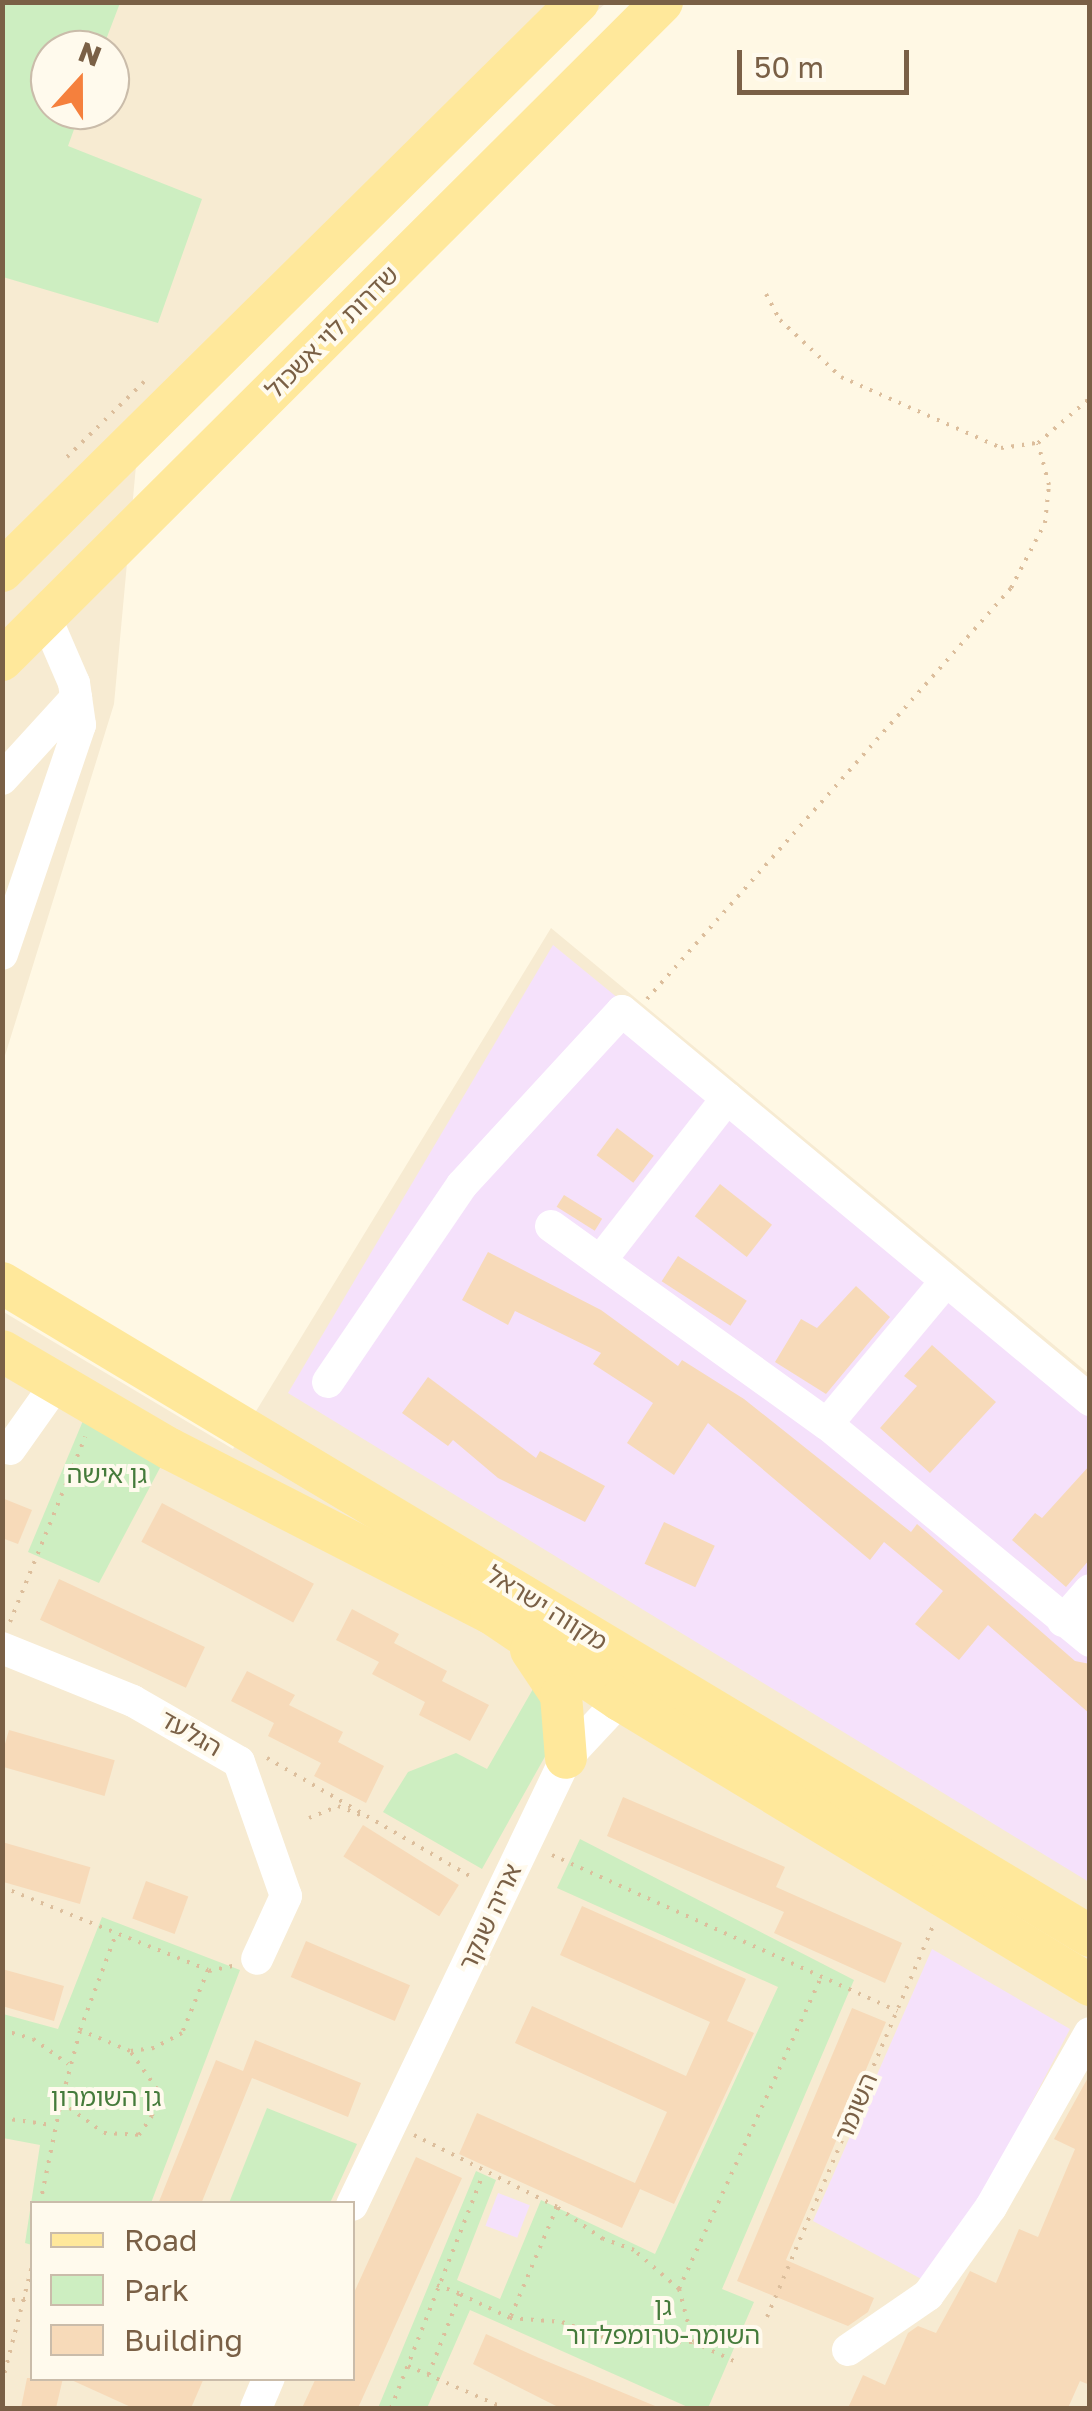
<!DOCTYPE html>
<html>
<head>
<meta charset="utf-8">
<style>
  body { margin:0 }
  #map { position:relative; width:1092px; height:2411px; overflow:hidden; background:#fff8e4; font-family:"Golos Text","Noto Sans Hebrew",sans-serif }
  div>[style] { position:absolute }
  .residential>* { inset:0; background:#f7ebd2 }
  .education>* { inset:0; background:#f5e1fb; transform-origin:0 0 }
  .green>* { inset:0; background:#cdeec1 }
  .building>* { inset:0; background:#f7dab9; transform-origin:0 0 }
  .path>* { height:4px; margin-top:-2px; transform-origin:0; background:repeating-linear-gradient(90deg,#dcbe9c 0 2.5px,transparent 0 10.5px) }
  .minor>* { height:32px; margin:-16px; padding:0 16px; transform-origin:16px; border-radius:16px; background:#fff }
  .major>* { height:42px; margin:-21px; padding:0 21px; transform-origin:21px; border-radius:21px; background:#ffe89b }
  span { translate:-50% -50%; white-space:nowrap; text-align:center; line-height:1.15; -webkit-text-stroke:8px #fffaed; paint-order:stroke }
  .street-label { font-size:25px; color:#7a6046 }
  .park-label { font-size:25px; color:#457b3b }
  .frame { position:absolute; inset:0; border:5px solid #7a6046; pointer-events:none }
  .legend { position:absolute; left:30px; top:2201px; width:325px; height:180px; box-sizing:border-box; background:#fffaed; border:2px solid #cabcaa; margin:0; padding:12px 18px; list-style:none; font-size:30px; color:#7a6046 }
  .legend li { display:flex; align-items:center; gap:20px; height:50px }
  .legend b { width:50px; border:2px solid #cabcaa }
  .north { position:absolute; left:30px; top:30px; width:100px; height:100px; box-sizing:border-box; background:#fffaed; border:2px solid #cabcaa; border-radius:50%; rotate:21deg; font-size:28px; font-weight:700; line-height:40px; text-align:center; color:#7a6046 }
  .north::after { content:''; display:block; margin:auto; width:35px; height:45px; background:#f5803d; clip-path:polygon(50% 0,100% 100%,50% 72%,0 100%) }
  .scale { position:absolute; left:737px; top:50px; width:172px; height:45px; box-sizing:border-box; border:5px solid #7a6046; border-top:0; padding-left:12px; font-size:30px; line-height:35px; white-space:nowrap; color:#7a6046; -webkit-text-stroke:8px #fffaed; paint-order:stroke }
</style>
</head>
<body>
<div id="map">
  <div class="residential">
    <i style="clip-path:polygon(evenodd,3px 3px,606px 3px,272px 301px,138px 444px,114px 704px,3px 1062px,3px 3px,50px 50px,110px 50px,110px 110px,50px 110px,50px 50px)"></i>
    <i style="clip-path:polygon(evenodd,551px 928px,1089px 1374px,1089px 2408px,3px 2408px,2px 1311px,233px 1449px,551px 928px,32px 2204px,352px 2204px,352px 2378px,32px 2378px,32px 2204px)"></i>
  </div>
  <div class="education">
    <i style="clip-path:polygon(553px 945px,1089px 1383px,1089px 1882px,288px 1393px)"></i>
    <i style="clip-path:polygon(932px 1949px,1070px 2029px,972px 2217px,927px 2282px,813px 2221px)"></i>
    <i style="left:498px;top:2193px;width:34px;height:35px;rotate:21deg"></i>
  </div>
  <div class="green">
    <i style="clip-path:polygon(2px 3px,120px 3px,102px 50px,50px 50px,50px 110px,81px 110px,68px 146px,202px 199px,158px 323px,3px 277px)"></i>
    <i style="clip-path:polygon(90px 1404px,170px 1449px,99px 1583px,28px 1552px)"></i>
    <i style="clip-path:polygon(537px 1682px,551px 1722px,547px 1753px,482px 1869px,383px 1812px,408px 1772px,456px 1753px,487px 1769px)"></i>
    <i style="clip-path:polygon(580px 1839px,854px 1980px,722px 2289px,754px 2302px,708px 2408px,690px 2408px,470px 2310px,427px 2408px,378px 2408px,476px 2171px,496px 2180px,457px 2280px,500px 2299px,541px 2200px,655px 2254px,778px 1987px,557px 1888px)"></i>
    <i style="clip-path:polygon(102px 1917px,240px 1970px,151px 2203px,32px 2204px,32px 2245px,25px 2243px,40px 2145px,3px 2138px,3px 2014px,58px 2029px)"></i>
    <i style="clip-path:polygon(267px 2108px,357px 2144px,330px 2203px,229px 2203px)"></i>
  </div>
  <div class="building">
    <i style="left:617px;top:1128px;width:46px;height:34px;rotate:37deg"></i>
    <i style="left:720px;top:1184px;width:66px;height:41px;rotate:38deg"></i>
    <i style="left:564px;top:1195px;width:45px;height:14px;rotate:32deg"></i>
    <i style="clip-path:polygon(488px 1252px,601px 1310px,678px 1366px,682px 1360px,744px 1399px,911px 1532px,917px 1524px,1075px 1661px,1090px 1664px,1090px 1714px,988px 1625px,959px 1660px,915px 1624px,943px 1591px,884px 1542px,870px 1560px,708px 1423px,674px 1475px,627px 1443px,653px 1403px,593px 1364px,601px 1353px,515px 1311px,508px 1325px,462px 1300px)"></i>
    <i style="left:678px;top:1256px;width:82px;height:30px;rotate:33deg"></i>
    <i style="clip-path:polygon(856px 1286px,890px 1317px,826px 1394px,775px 1362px,801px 1319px,817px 1328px)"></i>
    <i style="clip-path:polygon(932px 1345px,996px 1402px,930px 1473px,880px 1428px,917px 1386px,904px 1376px)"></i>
    <i style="clip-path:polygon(428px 1377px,536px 1458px,540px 1451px,605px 1486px,585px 1522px,498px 1478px,453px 1440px,448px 1446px,402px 1413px)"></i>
    <i style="clip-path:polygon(1090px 1465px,1090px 1559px,1066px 1587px,1012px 1540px,1035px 1513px,1042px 1518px)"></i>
    <i style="clip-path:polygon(2px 1498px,32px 1510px,18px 1544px,2px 1538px)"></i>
    <i style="left:162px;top:1503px;width:172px;height:44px;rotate:28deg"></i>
    <i style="left:664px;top:1522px;width:56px;height:46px;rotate:25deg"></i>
    <i style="left:59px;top:1579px;width:161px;height:45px;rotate:25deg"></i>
    <i style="clip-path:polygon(352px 1609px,399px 1634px,394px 1643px,447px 1671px,442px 1681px,489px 1705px,470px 1741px,419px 1715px,425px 1702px,372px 1674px,379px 1662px,336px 1640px)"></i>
    <i style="clip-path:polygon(247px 1671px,295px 1695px,289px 1705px,343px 1732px,338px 1742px,384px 1766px,366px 1803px,314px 1776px,321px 1763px,268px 1736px,274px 1723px,231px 1701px)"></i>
    <i style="left:9px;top:1730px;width:110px;height:37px;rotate:16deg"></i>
    <i style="clip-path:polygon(623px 1797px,785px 1867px,776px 1887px,902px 1943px,885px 1983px,774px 1933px,784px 1912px,607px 1836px)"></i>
    <i style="left:363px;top:1825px;width:113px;height:37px;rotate:32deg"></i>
    <i style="left:2px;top:1842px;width:92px;height:38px;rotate:16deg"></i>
    <i style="left:146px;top:1881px;width:45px;height:40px;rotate:20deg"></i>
    <i style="clip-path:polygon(582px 1906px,746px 1979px,727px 2021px,754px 2033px,674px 2204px,640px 2189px,622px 2228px,459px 2154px,477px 2113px,635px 2183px,667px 2112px,515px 2043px,532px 2006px,686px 2076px,710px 2022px,560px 1955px)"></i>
    <i style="left:306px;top:1941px;width:113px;height:39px;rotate:23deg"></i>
    <i style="clip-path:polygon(2px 1969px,64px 1986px,54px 2021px,2px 2006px)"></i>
    <i style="clip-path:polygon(852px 2008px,886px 2022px,786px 2260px,874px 2298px,868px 2312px,848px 2326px,737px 2281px)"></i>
    <i style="clip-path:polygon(255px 2040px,361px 2083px,348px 2117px,252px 2078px,201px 2204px,158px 2204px,216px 2060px,243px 2071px)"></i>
    <i style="clip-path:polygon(1090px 2074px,1090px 2385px,1080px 2381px,1068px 2408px,848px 2408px,863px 2375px,885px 2385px,908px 2333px,918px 2326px,936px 2333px,970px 2271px,996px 2283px,1019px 2229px,1038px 2237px,1075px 2149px,1054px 2139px)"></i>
    <i style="clip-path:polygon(416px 2157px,462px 2178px,358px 2408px,302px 2408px,316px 2378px,352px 2378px,352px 2297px)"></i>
    <i style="clip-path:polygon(486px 2334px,539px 2358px,660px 2408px,560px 2408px,473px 2364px)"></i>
    <i style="clip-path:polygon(27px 2378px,63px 2378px,56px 2408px,21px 2408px)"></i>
    <i style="clip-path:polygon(67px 2378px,204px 2378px,191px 2408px,133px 2408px)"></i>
  </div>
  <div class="path">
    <i style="left:766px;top:294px;width:30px;rotate:62deg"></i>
    <i style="left:780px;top:320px;width:83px;rotate:43.1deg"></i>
    <i style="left:841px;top:377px;width:175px;rotate:23.9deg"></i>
    <i style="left:1001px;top:448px;width:37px;rotate:-8deg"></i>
    <i style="left:1038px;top:443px;width:69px;rotate:-40.9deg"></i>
    <i style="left:67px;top:457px;width:115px;rotate:-44.3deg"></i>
    <i style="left:647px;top:999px;width:549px;rotate:-48.47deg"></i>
    <i style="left:1011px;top:588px;width:73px;rotate:-62.4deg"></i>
    <i style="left:1045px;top:523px;width:38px;rotate:-84deg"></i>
    <i style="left:1049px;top:485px;width:43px;rotate:-104.7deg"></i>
    <i style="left:10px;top:1622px;width:200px;rotate:-67.9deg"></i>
    <i style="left:267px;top:1758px;width:241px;rotate:30.2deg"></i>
    <i style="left:309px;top:1818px;width:31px;rotate:-22deg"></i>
    <i style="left:338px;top:1806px;width:31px;rotate:22deg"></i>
    <i style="left:552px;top:1855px;width:379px;rotate:24.3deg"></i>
    <i style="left:2px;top:1887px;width:222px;rotate:21.9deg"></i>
    <i style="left:208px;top:1970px;width:68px;rotate:112.4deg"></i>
    <i style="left:182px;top:2033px;width:32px;rotate:152deg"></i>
    <i style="left:154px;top:2048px;width:24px;rotate:173deg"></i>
    <i style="left:130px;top:2051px;width:54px;rotate:-157.2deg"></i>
    <i style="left:80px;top:2030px;width:103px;rotate:-69.4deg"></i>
    <i style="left:209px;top:1971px;width:25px;rotate:-12deg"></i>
    <i style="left:2px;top:2030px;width:32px;rotate:16deg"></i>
    <i style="left:33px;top:2039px;width:43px;rotate:35.5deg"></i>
    <i style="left:80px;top:2031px;width:73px;rotate:105deg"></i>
    <i style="left:61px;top:2102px;width:53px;rotate:35.8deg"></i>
    <i style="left:104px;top:2133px;width:35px;rotate:3deg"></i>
    <i style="left:139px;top:2135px;width:23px;rotate:-56deg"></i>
    <i style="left:152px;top:2116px;width:27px;rotate:-80deg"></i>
    <i style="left:157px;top:2089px;width:47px;rotate:-125.4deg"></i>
    <i style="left:2px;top:2118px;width:50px;rotate:8deg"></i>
    <i style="left:414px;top:2135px;width:160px;rotate:26.7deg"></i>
    <i style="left:557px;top:2207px;width:121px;rotate:112.9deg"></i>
    <i style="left:510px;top:2318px;width:55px;rotate:-154.4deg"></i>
    <i style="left:460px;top:2294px;width:88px;rotate:111.3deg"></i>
    <i style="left:40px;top:2204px;width:104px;rotate:-78.4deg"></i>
    <i style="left:437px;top:2285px;width:25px;rotate:21deg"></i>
    <i style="left:679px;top:2289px;width:340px;rotate:-65.5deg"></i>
    <i style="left:2px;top:2301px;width:25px;rotate:-5deg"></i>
    <i style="left:767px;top:2317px;width:426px;rotate:-67deg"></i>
    <i style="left:510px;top:2318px;width:52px;rotate:4.4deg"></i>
    <i style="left:562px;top:2322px;width:58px;rotate:20.3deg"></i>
    <i style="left:616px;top:2342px;width:77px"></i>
    <i style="left:693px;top:2342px;width:55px;rotate:-104.8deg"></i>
    <i style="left:679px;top:2289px;width:60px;rotate:-139.1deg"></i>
    <i style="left:634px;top:2250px;width:33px;rotate:-160deg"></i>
    <i style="left:603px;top:2239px;width:56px;rotate:-145.2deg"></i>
    <i style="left:693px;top:2342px;width:47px;rotate:24.9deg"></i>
    <i style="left:408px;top:2366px;width:105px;rotate:23.6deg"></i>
    <i style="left:2px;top:2383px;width:121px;rotate:-75.6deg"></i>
    <i style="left:391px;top:2408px;width:251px;rotate:-68.5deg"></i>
  </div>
  <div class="minor">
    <i style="left:2px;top:779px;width:110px;rotate:-47.6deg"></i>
    <i style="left:2px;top:954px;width:242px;rotate:-71.2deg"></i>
    <i style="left:80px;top:725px;width:42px;rotate:-98.1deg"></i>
    <i style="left:74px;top:683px;width:73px;rotate:-113.4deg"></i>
    <i style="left:551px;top:1226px;width:340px;rotate:35.7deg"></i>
    <i style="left:827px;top:1424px;width:341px;rotate:39.5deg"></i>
    <i style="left:601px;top:1260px;width:205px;rotate:-52.1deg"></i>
    <i style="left:328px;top:1382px;width:238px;rotate:-55.8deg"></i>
    <i style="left:462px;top:1185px;width:236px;rotate:-47.4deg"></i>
    <i style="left:622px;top:1011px;width:609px;rotate:39.73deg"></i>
    <i style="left:827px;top:1424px;width:186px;rotate:-50.2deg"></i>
    <i style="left:10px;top:1449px;width:80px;rotate:-54.7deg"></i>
    <i style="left:1063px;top:1621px;width:41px;rotate:-48.9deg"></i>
    <i style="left:2px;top:1648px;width:141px;rotate:22deg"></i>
    <i style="left:133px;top:1701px;width:122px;rotate:29.9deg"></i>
    <i style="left:239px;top:1762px;width:142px;rotate:70.7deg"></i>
    <i style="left:286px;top:1896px;width:69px;rotate:114.7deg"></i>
    <i style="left:352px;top:2205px;width:496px;rotate:-64.4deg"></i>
    <i style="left:566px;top:1758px;width:79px;rotate:-47deg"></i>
    <i style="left:620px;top:1700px;width:23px;rotate:-23deg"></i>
    <i style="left:848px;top:2350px;width:97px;rotate:-34.5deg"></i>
    <i style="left:928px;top:2295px;width:108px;rotate:-54.4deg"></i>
    <i style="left:991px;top:2207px;width:200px;rotate:-60.4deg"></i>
    <i style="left:256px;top:2408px;width:33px;rotate:-67deg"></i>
  </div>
  <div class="major">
    <i style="left:2px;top:571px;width:810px;rotate:-44.65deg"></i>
    <i style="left:2px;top:660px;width:932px;rotate:-44.91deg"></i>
    <i style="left:2px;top:1283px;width:1269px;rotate:30.97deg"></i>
    <i style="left:2px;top:1351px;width:194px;rotate:30.3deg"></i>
    <i style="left:170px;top:1449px;width:360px;rotate:27.1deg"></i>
    <i style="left:491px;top:1613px;width:156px;rotate:34deg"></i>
    <i style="left:620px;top:1700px;width:550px;rotate:31.23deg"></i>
    <i style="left:531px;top:1650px;width:54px;rotate:56.3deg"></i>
    <i style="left:561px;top:1695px;width:63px;rotate:85.5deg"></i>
  </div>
  <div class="street-label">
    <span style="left:332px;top:332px;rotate:-45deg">שדרות לוי אשכול</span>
    <span style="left:547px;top:1608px;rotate:32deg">מקווה ישראל</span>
    <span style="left:191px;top:1733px;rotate:30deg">הגלעד</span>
    <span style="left:490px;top:1917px;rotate:-65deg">אריה שנקר</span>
    <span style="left:856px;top:2107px;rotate:-67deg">השומר</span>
  </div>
  <div class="park-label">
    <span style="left:107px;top:1474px">גן אישה</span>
    <span style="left:106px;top:2097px">גן השומרון</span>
    <span style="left:663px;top:2321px">גן<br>השומר-טרומפלדור</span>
  </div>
  <div class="frame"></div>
  <ul class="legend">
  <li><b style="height:12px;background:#ffe89b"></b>Road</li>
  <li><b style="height:28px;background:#cdeec1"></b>Park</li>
  <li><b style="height:28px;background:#f7dab9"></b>Building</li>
  </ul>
  <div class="north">N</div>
  <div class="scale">50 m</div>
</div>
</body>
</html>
